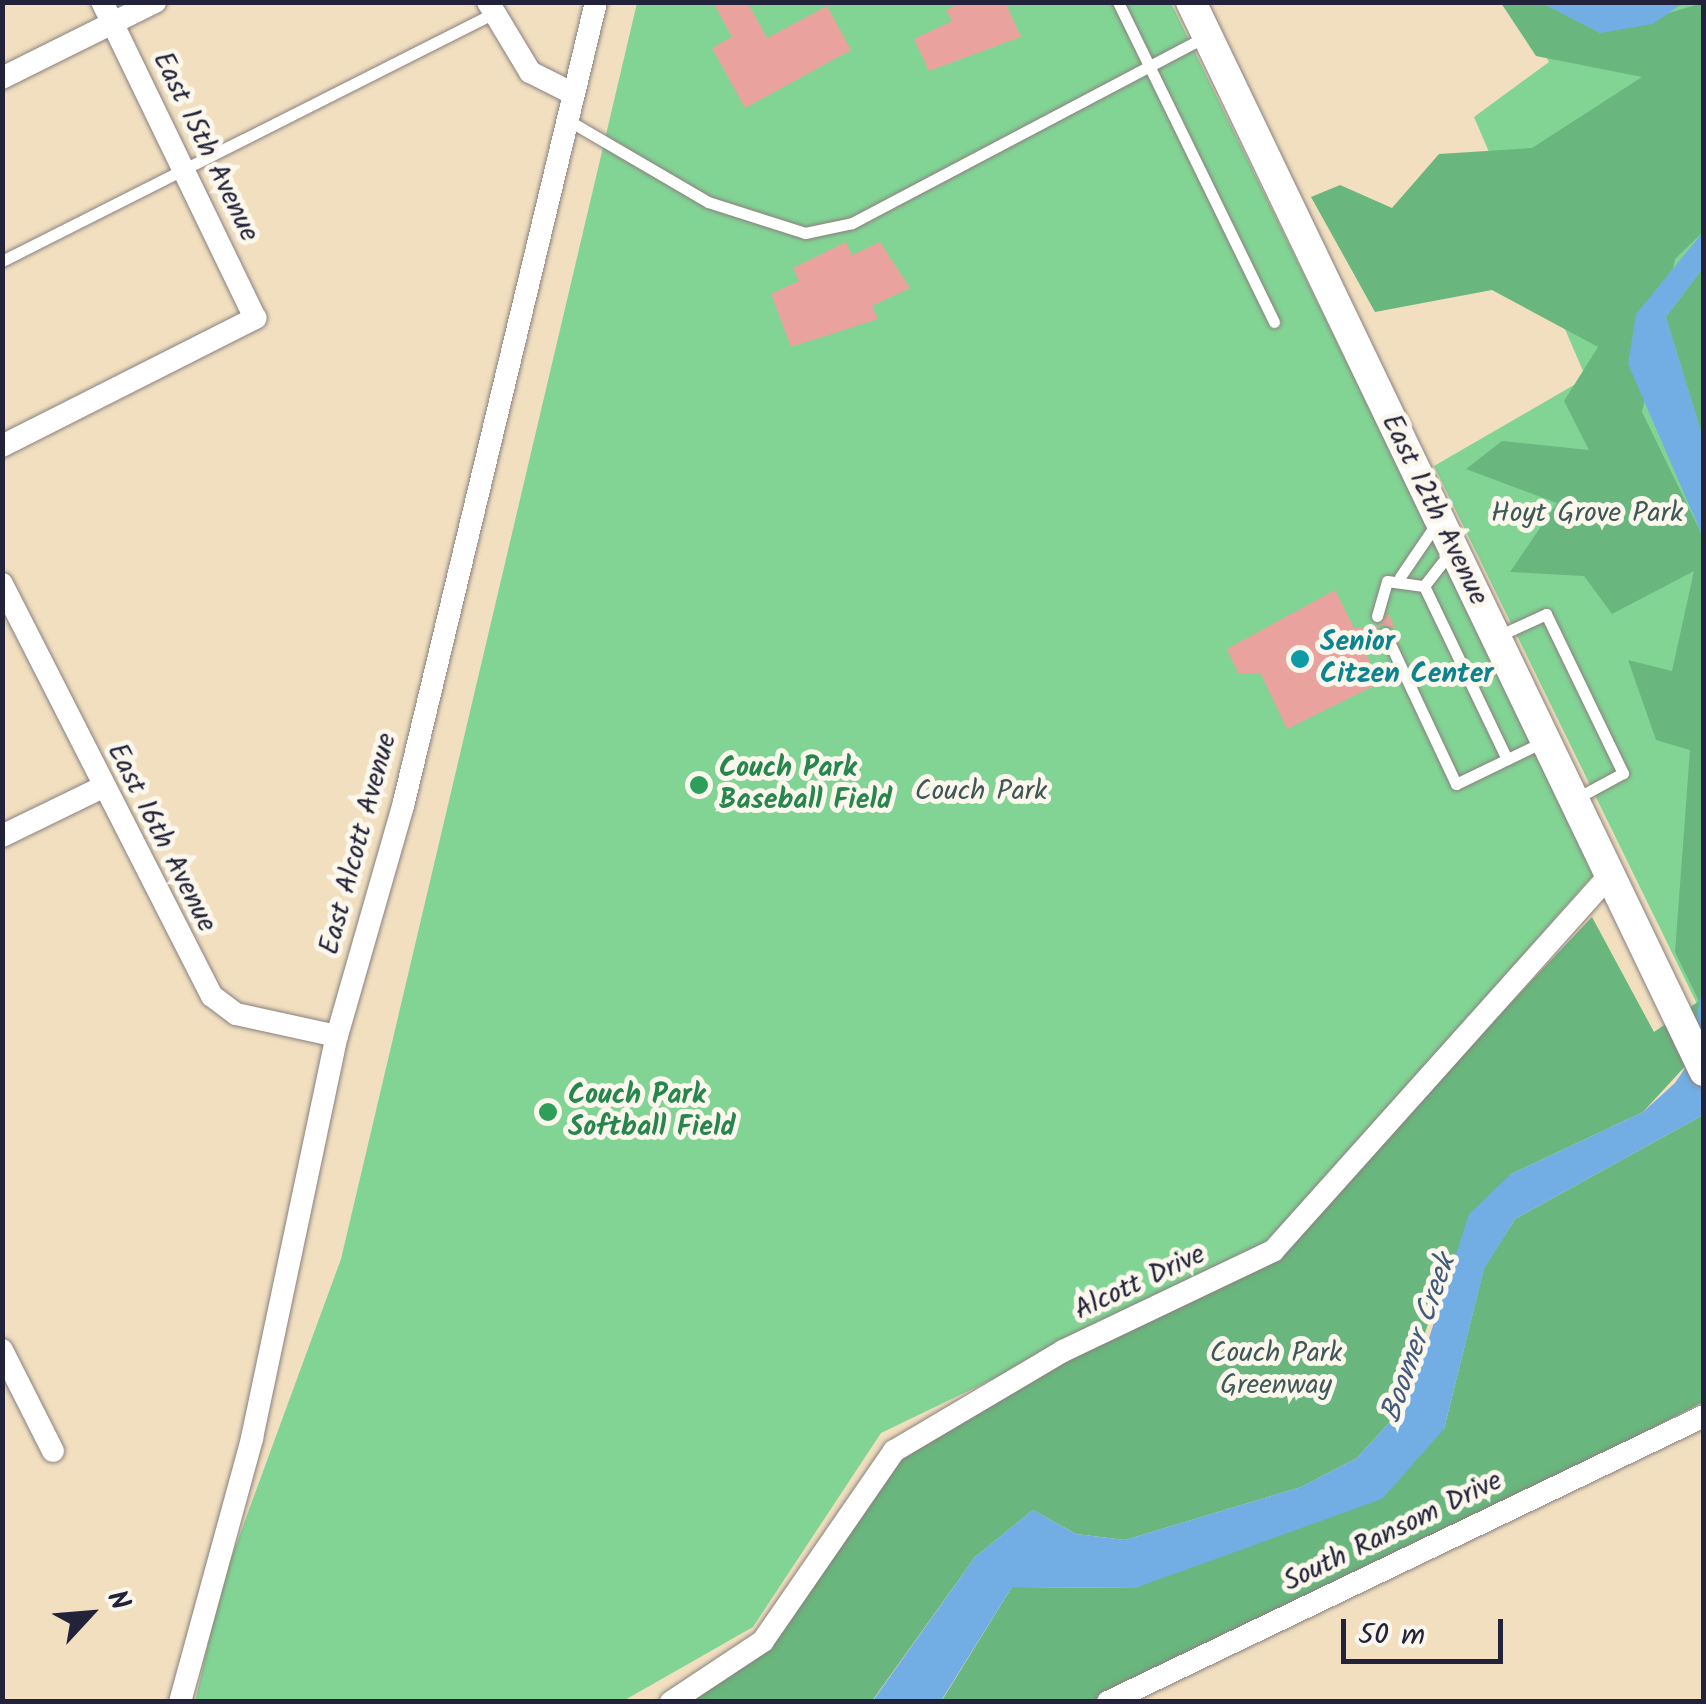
<!DOCTYPE html>
<html>
<head>
<meta charset="utf-8">
<style>
  body { margin:0 }
  #map { position:relative; width:1706px; height:1704px; overflow:hidden; background:#f1dfc0; font-family:Kalam,sans-serif }
  div>[style] { position:absolute }
  .green>* { inset:0; background:#82d495 }
  .forest>* { inset:0; background:#69b67e }
  .water>* { inset:0; background:#72ade3 }
  .building>* { inset:0; background:#eaa29e }
  .roads { filter:drop-shadow(0 0 2px #8a807e) drop-shadow(0 0 2px #8a807e) }
  .service>* { height:11px; margin:-5.5px; padding:0 5.5px; transform-origin:5.5px; border-radius:5.5px; background:#fff }
  .minor>* { height:22px; margin:-11px; padding:0 11px; transform-origin:11px; border-radius:11px; background:#fff }
  .tertiary>* { height:30px; margin:-15px; padding:0 15px; transform-origin:15px; border-radius:15px; background:#fff }
  .dots>* { width:28px; height:28px; translate:-50% -50%; box-sizing:border-box; border:5px solid #fbf7ec; border-radius:50% }
  span { translate:-50% -50%; white-space:nowrap; text-align:center; line-height:1.15; -webkit-text-stroke:10px #fbf7ec; paint-order:stroke }
  .street-label { font-size:28px; color:#22223b }
  .park-label { font-size:28px; color:#3f5756 }
  .culture-label { font-size:28px; color:#0d838f; font-weight:700 }
  .left { translate:0 -50%; text-align:left }
  .leisure-label { font-size:28px; color:#27864d; font-weight:700 }
  .water-label { font-size:30px; color:#425a7e; font-style:italic }
  .frame { position:absolute; inset:0; border:5px solid #22223b; pointer-events:none }
  .north { position:absolute; left:40px; top:1564px; width:100px; height:100px; -webkit-text-stroke:8px #fbf7ec; paint-order:stroke; rotate:64deg; font-size:28px; font-weight:700; line-height:40px; text-align:center; color:#22223b }
  .north::after { content:''; display:block; margin:auto; width:35px; height:45px; background:#22223b; clip-path:polygon(50% 0,100% 100%,50% 72%,0 100%) }
  .scale { position:absolute; left:1341px; top:1619px; width:162px; height:45px; box-sizing:border-box; border:5px solid #22223b; border-top:0; padding-left:12px; font-size:30px; line-height:35px; white-space:nowrap; color:#22223b; -webkit-text-stroke:8px #fbf7ec; paint-order:stroke }
</style>
</head>
<body>
<div id="map">
  <div class="green">
    <i style="clip-path:polygon(637px 3px,1171px 3px,1596px 872px,1265px 1248px,881px 1433px,753px 1627px,623px 1701px,195px 1702px,221px 1586px,341px 1259px)"></i>
    <i style="clip-path:polygon(1514px 3px,1703px 3px,1703px 1016px,1434px 466px,1586px 378px,1474px 117px,1549px 62px)"></i>
  </div>
  <div class="forest">
    <i style="clip-path:polygon(1501px 3px,1542px 3px,1600px 33px,1703px 3px,1703px 232px,1675px 259px,1642px 412px,1703px 537px,1704px 981px,1690px 1061px,1643px 1112px,1511px 1174px,1446px 1272px,1397px 1414px,1357px 1458px,1301px 1487px,1125px 1540px,1076px 1534px,1033px 1510px,975px 1557px,872px 1701px,662px 1702px,763px 1641px,831px 1533px,930px 1424px,1301px 1224px,1592px 917px,1654px 1032px,1699px 1001px,1675px 952px,1690px 750px,1656px 740px,1628px 660px,1672px 671px,1694px 571px,1612px 614px,1584px 576px,1510px 572px,1557px 503px,1466px 469px,1502px 441px,1589px 450px,1564px 401px,1598px 347px,1492px 290px,1375px 312px,1311px 197px,1340px 185px,1392px 208px,1439px 154px,1532px 148px,1642px 77px,1536px 56px)"></i>
    <i style="clip-path:polygon(1703px 268px,1703px 438px,1666px 317px)"></i>
    <i style="clip-path:polygon(1703px 1115px,1703px 1402px,1125px 1701px,941px 1702px,1012px 1587px,1135px 1588px,1444px 1429px,1484px 1268px,1515px 1219px)"></i>
  </div>
  <div class="water">
    <i style="clip-path:polygon(1542px 3px,1683px 3px,1653px 24px,1600px 33px)"></i>
    <i style="clip-path:polygon(1703px 232px,1703px 268px,1666px 317px,1703px 438px,1703px 537px,1628px 364px,1636px 314px)"></i>
    <i style="clip-path:polygon(1703px 981px,1703px 1115px,1515px 1219px,1484px 1269px,1444px 1429px,1382px 1499px,1135px 1588px,1012px 1587px,941px 1701px,872px 1702px,975px 1557px,1033px 1510px,1076px 1534px,1125px 1540px,1301px 1487px,1357px 1458px,1397px 1414px,1421px 1363px,1469px 1214px,1511px 1174px,1643px 1112px,1675px 1083px,1690px 1061px)"></i>
  </div>
  <div class="building">
    <i style="clip-path:polygon(713px 2px,747px 2px,767px 38px,827px 6px,851px 50px,745px 108px,712px 48px,732px 37px)"></i>
    <i style="clip-path:polygon(962px 2px,1005px 2px,1021px 37px,929px 71px,914px 39px,952px 21px,946px 10px)"></i>
    <i style="clip-path:polygon(846px 242px,852px 255px,880px 242px,910px 288px,872px 306px,878px 319px,791px 347px,771px 294px,799px 281px,793px 268px)"></i>
    <i style="clip-path:polygon(1335px 590px,1354px 628px,1380px 625px,1388px 613px,1395px 628px,1380px 625px,1361px 644px,1380px 683px,1287px 729px,1261px 674px,1238px 673px,1227px 649px)"></i>
  </div>
  <div class="roads">
    <div class="service">
      <i style="left:1118px;top:2px;width:356px;rotate:64deg"></i>
      <i style="left:566px;top:119px;width:164px;rotate:30.3deg"></i>
      <i style="left:708px;top:202px;width:102px;rotate:17.7deg"></i>
      <i style="left:805px;top:233px;width:48px;rotate:-12deg"></i>
      <i style="left:852px;top:223px;width:400px;rotate:-27.8deg"></i>
      <i style="left:2px;top:261px;width:551px;rotate:-26.75deg"></i>
      <i style="left:1400px;top:577px;width:64px;rotate:-55.8deg"></i>
      <i style="left:1424px;top:586px;width:46px;rotate:-52.1deg"></i>
      <i style="left:1377px;top:616px;width:36px;rotate:-74deg"></i>
      <i style="left:1387px;top:581px;width:37px;rotate:8deg"></i>
      <i style="left:1424px;top:586px;width:192px;rotate:64.4deg"></i>
      <i style="left:1385px;top:633px;width:167px;rotate:64.8deg"></i>
      <i style="left:1456px;top:784px;width:99px;rotate:-25.8deg"></i>
      <i style="left:1498px;top:636px;width:53px;rotate:-24.6deg"></i>
      <i style="left:1546px;top:614px;width:177px;rotate:64.2deg"></i>
      <i style="left:1623px;top:773px;width:52px;rotate:151.5deg"></i>
    </div>
    <div class="minor">
      <i style="left:488px;top:2px;width:82px;rotate:59deg"></i>
      <i style="left:530px;top:72px;width:47px;rotate:26.6deg"></i>
      <i style="left:2px;top:78px;width:171px;rotate:-26.4deg"></i>
      <i style="left:2px;top:446px;width:284px;rotate:-26.8deg"></i>
      <i style="left:255px;top:318px;width:351px;rotate:-115.8deg"></i>
      <i style="left:2px;top:584px;width:462px;rotate:63deg"></i>
      <i style="left:212px;top:996px;width:30px;rotate:37deg"></i>
      <i style="left:236px;top:1014px;width:103px;rotate:12.3deg"></i>
      <i style="left:2px;top:836px;width:110px;rotate:-25.9deg"></i>
      <i style="left:2px;top:1350px;width:113px;rotate:63.2deg"></i>
      <i style="left:180px;top:1702px;width:274px;rotate:-74.7deg"></i>
      <i style="left:252px;top:1438px;width:411px;rotate:-78.1deg"></i>
      <i style="left:337px;top:1036px;width:239px;rotate:-74deg"></i>
      <i style="left:403px;top:806px;width:827px;rotate:-76.5deg"></i>
      <i style="left:671px;top:1702px;width:110px;rotate:-33.5deg"></i>
      <i style="left:763px;top:1641px;width:231px;rotate:-55.4deg"></i>
      <i style="left:894px;top:1451px;width:196px;rotate:-30.6deg"></i>
      <i style="left:1063px;top:1351px;width:233px;rotate:-25.5deg"></i>
      <i style="left:1273px;top:1251px;width:504px;rotate:-48.14deg"></i>
      <i style="left:1108px;top:1702px;width:661px;rotate:-25.63deg"></i>
    </div>
    <div class="tertiary">
      <i style="left:1191px;top:2px;width:1186px;rotate:64.36deg"></i>
    </div>
  </div>
  <div class="dots">
    <i style="left:1300px;top:659px;background:#0f9aa8"></i>
    <i style="left:699px;top:785px;background:#2e9e5b"></i>
    <i style="left:548px;top:1112px;background:#2e9e5b"></i>
  </div>
  <div class="street-label">
    <span style="left:205px;top:147px;rotate:64deg">East 15th Avenue</span>
    <span style="left:1434px;top:510px;rotate:64deg">East 12th Avenue</span>
    <span style="left:161px;top:838px;rotate:63deg">East 16th Avenue</span>
    <span style="left:359px;top:844px;rotate:-75deg">East Alcott Avenue</span>
    <span style="left:1140px;top:1283px;rotate:-25deg">Alcott Drive</span>
    <span style="left:1393px;top:1532px;rotate:-26deg">South Ransom Drive</span>
  </div>
  <div class="park-label">
    <span style="left:1587px;top:514px">Hoyt Grove Park</span>
    <span style="left:981px;top:792px">Couch Park</span>
    <span style="left:1276px;top:1370px">Couch Park<br>Greenway</span>
  </div>
  <div class="culture-label">
    <span class="left" style="left:1320px;top:659px">Senior<br>Citzen Center</span>
  </div>
  <div class="leisure-label">
    <span class="left" style="left:719px;top:785px">Couch Park<br>Baseball Field</span>
    <span class="left" style="left:568px;top:1112px">Couch Park<br>Softball Field</span>
  </div>
  <div class="water-label">
    <span style="left:1419px;top:1339px;rotate:-71deg">Boomer Creek</span>
  </div>
  <div class="frame"></div>
  <div class="north">N</div>
  <div class="scale">50 m</div>
</div>
</body>
</html>
